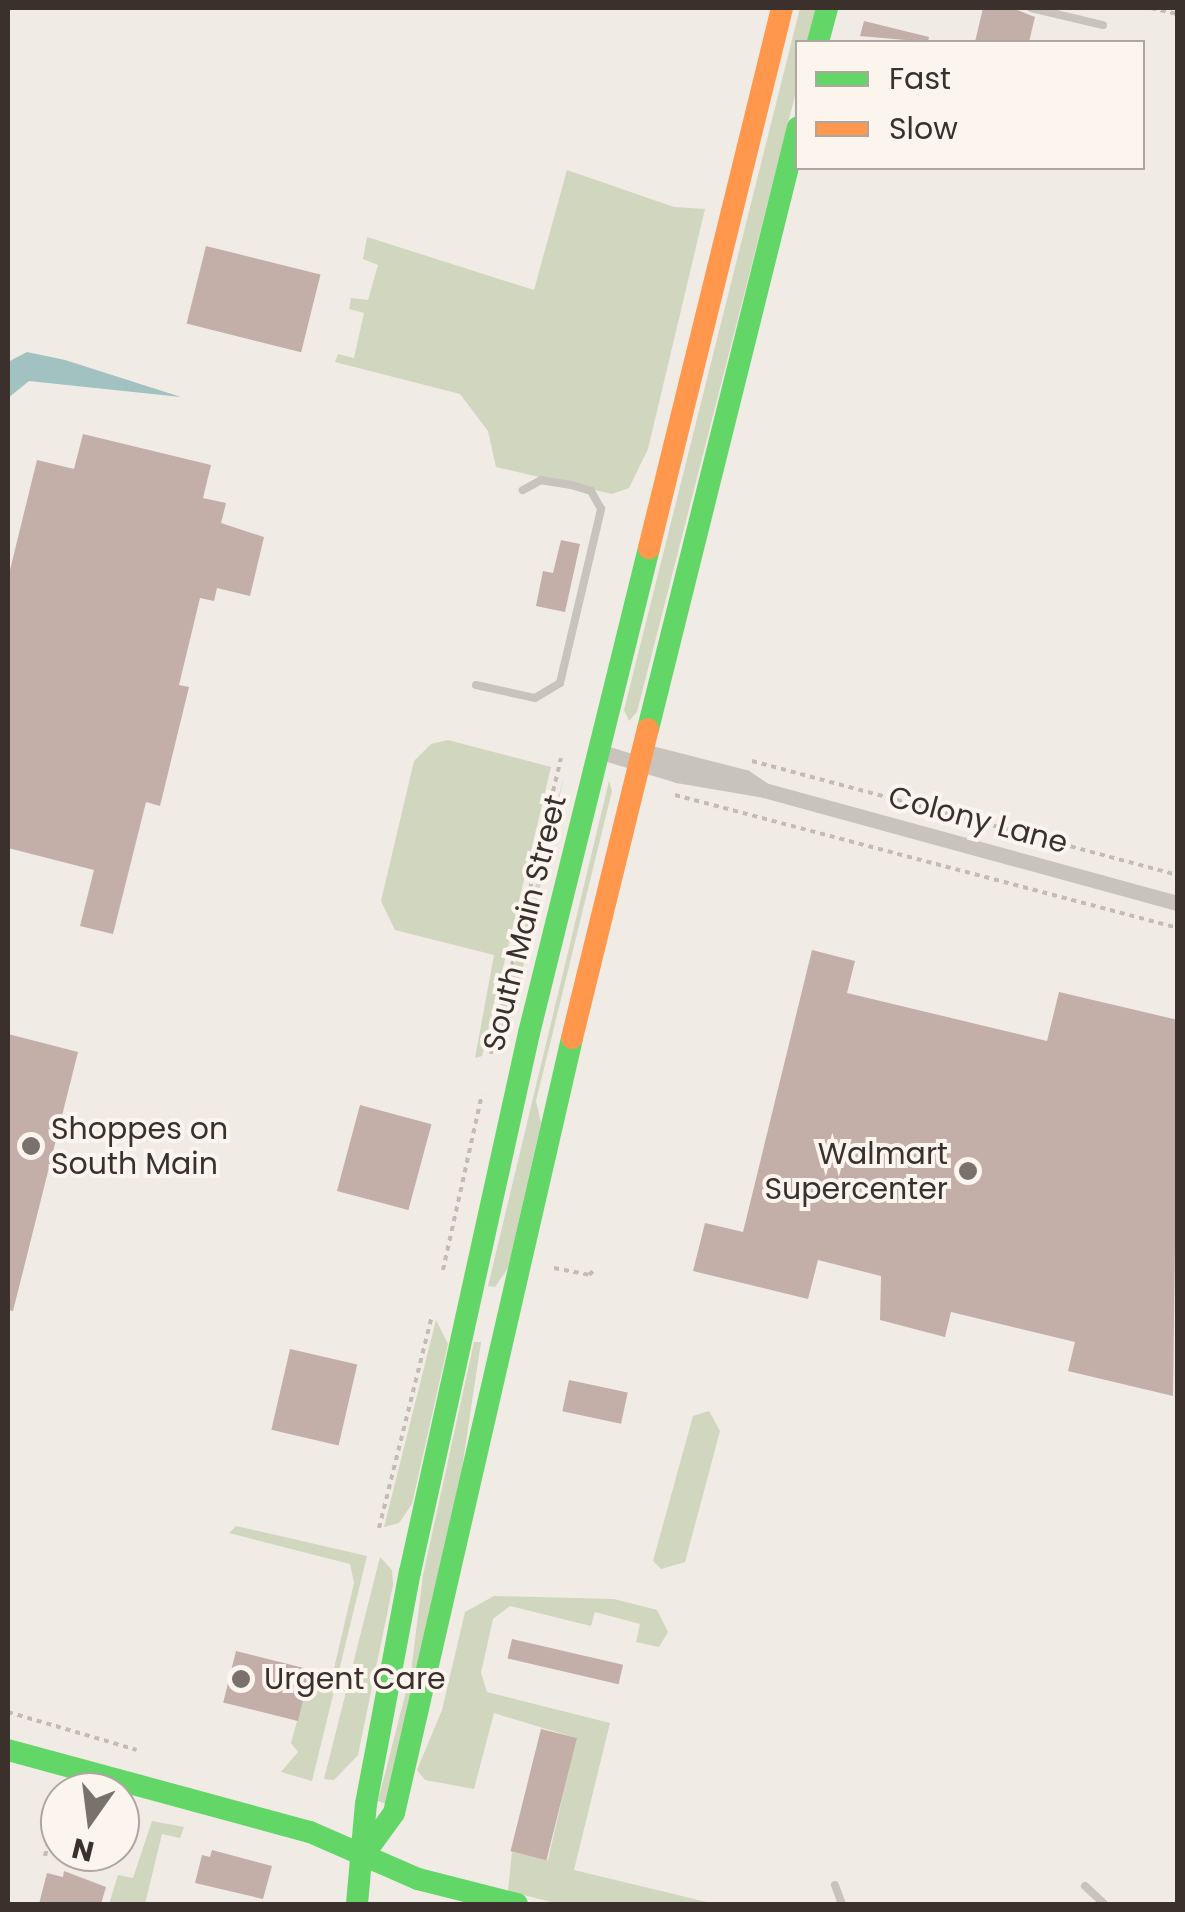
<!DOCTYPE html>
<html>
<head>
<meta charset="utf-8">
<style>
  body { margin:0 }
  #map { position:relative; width:1185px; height:1912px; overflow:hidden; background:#f0ebe5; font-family:Poppins,sans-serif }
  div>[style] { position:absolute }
  .green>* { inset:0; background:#d1d6bf }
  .water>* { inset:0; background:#a1c2c1 }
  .building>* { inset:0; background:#c3afa7; transform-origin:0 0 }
  .path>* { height:4px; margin-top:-2px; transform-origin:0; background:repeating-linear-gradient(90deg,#c2bbb6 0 5px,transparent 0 10px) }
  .lane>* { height:8px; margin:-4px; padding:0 4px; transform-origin:4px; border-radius:4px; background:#c9c3be }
  .street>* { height:15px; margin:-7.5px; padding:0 7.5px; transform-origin:7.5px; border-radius:7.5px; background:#c9c3be }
  .fast>* { height:22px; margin:-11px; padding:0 11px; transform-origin:11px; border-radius:11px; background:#63d668 }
  .slow>* { height:22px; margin:-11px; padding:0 11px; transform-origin:11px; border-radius:11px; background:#ff974d }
  .dots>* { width:28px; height:28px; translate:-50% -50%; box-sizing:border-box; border:5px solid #fbf5ee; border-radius:50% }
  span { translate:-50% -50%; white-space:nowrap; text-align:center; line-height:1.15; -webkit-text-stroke:8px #fbf5ee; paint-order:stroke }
  .street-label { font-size:30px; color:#3b302b }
  .poi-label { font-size:30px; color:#3b302b }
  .left { translate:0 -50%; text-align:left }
  .right { translate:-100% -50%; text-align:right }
  .frame { position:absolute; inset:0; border:10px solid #3b302b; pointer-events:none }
  .legend { position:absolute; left:795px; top:40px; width:350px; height:130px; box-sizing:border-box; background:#fbf5ee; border:2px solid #aea6a0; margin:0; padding:12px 18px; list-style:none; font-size:30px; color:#3b302b }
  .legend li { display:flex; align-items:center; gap:20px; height:50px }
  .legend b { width:50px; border:2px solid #aea6a0 }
  .north { position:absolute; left:40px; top:1772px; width:100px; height:100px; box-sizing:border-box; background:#fbf5ee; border:2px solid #aea6a0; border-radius:50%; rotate:194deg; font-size:28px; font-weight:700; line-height:40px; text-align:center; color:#3b302b }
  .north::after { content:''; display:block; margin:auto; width:35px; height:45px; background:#7a716c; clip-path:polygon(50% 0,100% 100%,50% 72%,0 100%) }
</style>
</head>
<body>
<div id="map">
  <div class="green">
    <i style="clip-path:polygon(800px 8px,818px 8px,809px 42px,798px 42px,797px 88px,637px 712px,629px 721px,624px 710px)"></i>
    <i style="clip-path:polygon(567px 170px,674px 207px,705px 209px,648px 449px,629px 488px,612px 494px,496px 467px,488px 431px,460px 394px,335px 362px,338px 354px,354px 358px,364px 313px,349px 309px,351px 298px,368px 300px,378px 265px,363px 259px,367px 237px,534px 290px)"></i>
    <i style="clip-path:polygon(448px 740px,551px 767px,482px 1056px,475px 1058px,494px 955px,395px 930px,381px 901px,414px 761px,431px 744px)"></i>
    <i style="clip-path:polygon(564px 776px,509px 1033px,501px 1042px,502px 1014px)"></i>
    <i style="clip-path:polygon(609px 781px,612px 791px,536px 1101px,541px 1123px,508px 1268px,495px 1287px,488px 1286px)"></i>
    <i style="clip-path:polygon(436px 1320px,448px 1344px,412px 1504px,399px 1523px,384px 1527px)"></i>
    <i style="clip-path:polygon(474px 1342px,481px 1342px,459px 1488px,386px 1804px,378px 1801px,411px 1672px,423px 1575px)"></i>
    <i style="clip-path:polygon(709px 1411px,720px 1431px,685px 1562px,661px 1569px,653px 1561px,693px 1416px)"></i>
    <i style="clip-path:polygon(236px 1526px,367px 1556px,312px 1781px,281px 1772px,298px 1752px,291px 1743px,311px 1670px,332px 1677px,354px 1583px,350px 1564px,229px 1533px)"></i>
    <i style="clip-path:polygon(380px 1557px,392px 1570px,393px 1585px,358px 1755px,334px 1780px,324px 1779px)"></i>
    <i style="clip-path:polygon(494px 1596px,614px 1599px,657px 1610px,668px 1632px,659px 1647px,636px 1642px,640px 1624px,595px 1612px,591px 1626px,510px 1606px,493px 1619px,481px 1673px,487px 1692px,610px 1723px,574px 1870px,715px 1904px,559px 1904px,508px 1891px,512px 1852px,548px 1860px,576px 1738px,494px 1713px,474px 1789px,425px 1780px,417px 1770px,442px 1710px,465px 1612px)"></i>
    <i style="clip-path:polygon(152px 1821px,184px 1827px,180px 1838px,162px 1834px,145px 1904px,109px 1904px,118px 1875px,133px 1878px)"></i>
  </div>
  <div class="water">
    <i style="clip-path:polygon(27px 352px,65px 360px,181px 397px,29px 381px,8px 398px,8px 362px)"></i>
  </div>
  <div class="building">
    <i style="clip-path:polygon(983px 8px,1012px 8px,1035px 17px,1029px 42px,975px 42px)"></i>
    <i style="clip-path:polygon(864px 21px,929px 37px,928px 42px,860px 36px)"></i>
    <i style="left:206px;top:246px;width:118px;height:80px;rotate:14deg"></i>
    <i style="clip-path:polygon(83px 434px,211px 465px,203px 498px,226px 503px,221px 523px,264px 537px,250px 596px,217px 588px,214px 601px,200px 598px,179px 685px,189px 687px,160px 806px,146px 802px,113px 934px,80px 926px,94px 870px,8px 848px,8px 578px,37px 460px,74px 469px)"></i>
    <i style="clip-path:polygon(561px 540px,580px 544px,565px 612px,536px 606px,543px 571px,553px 573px)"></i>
    <i style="clip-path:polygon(812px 950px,855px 961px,847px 993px,1047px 1041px,1059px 992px,1178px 1020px,1173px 1396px,1068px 1371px,1075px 1342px,951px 1312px,945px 1337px,880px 1320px,881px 1276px,818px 1260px,808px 1299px,693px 1271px,705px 1223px,743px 1232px)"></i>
    <i style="clip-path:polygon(8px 1034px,78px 1052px,13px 1311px,8px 1310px)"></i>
    <i style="left:360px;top:1105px;width:74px;height:89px;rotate:15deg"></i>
    <i style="left:290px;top:1349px;width:69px;height:83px;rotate:13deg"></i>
    <i style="left:569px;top:1380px;width:60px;height:32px;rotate:12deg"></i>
    <i style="left:512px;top:1639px;width:114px;height:20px;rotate:13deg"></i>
    <i style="left:236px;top:1651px;width:77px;height:53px;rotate:14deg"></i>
    <i style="left:541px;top:1729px;width:37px;height:126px;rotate:14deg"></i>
    <i style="clip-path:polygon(212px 1850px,272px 1866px,263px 1899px,195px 1883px,202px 1855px,210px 1857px)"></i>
    <i style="clip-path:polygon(64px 1871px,106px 1887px,101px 1904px,39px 1904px,47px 1873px,63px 1877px)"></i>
  </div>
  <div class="path">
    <i style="left:1151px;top:8px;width:28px;rotate:13deg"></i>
    <i style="left:752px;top:761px;width:441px;rotate:15deg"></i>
    <i style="left:675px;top:795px;width:520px;rotate:14.81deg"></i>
    <i style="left:491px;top:1054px;width:304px;rotate:-76.7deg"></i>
    <i style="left:554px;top:1268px;width:36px;rotate:11deg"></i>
    <i style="left:589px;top:1275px;width:8px;rotate:-45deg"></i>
    <i style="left:443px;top:1270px;width:180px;rotate:-77.5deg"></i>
    <i style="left:379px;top:1528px;width:219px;rotate:-76deg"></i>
    <i style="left:8px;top:1712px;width:134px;rotate:16.4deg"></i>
    <i style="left:45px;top:1856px;width:26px;rotate:-77deg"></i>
    <i style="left:78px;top:1865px;width:13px;rotate:-77deg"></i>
  </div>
  <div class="lane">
    <i style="left:1031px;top:8px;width:74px;rotate:13.3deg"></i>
    <i style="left:476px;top:685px;width:60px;rotate:12.4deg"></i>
    <i style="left:535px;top:698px;width:29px;rotate:-31deg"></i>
    <i style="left:560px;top:683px;width:179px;rotate:-76.7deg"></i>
    <i style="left:601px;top:509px;width:21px;rotate:-119deg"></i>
    <i style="left:591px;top:491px;width:21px;rotate:-163deg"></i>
    <i style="left:571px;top:485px;width:30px;rotate:-171deg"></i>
    <i style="left:541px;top:480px;width:21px;rotate:151deg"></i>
    <i style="left:835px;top:1885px;width:20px;rotate:70deg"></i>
    <i style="left:1085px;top:1886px;width:26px;rotate:43deg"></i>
  </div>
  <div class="street">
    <i style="left:598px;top:751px;width:83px;rotate:16.9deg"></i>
    <i style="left:677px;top:775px;width:88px;rotate:9.8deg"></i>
    <i style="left:764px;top:790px;width:429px;rotate:15.3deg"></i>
    <i style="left:643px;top:751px;width:105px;rotate:14.3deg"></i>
    <i style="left:745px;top:777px;width:23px;rotate:34deg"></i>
  </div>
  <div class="fast">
    <i style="left:818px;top:42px;width:35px;rotate:-75deg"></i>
    <i style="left:648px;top:729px;width:620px;rotate:-76.01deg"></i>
    <i style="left:8px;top:1750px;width:313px;rotate:15.2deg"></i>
    <i style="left:310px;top:1832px;width:118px;rotate:23.5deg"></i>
    <i style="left:418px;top:1879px;width:102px;rotate:14.2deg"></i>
    <i style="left:365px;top:1853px;width:49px;rotate:-54.1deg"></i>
    <i style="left:394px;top:1813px;width:795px;rotate:-77.06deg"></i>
    <i style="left:357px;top:1904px;width:100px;rotate:-84.9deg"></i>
    <i style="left:366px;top:1804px;width:236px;rotate:-79.3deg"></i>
    <i style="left:410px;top:1572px;width:552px;rotate:-77.55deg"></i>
    <i style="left:529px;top:1033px;width:500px;rotate:-76.1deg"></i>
  </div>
  <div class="slow">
    <i style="left:649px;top:548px;width:556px;rotate:-76.16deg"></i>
    <i style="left:572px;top:1038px;width:318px;rotate:-76.2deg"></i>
  </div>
  <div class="dots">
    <i style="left:31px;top:1146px;background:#7a716c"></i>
    <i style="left:968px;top:1171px;background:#7a716c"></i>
    <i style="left:241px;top:1679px;background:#7a716c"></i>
  </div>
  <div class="street-label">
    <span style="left:978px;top:820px;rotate:15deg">Colony Lane</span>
    <span style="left:525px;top:923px;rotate:-76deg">South Main Street</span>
  </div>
  <div class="poi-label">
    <span class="left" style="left:51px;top:1146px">Shoppes on<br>South Main</span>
    <span class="right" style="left:948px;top:1171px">Walmart<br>Supercenter</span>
    <span class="left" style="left:264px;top:1679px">Urgent Care</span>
  </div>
  <div class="frame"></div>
  <ul class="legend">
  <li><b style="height:12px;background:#63d668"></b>Fast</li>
  <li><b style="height:12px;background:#ff974d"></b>Slow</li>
  </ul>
  <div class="north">N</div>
</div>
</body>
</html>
